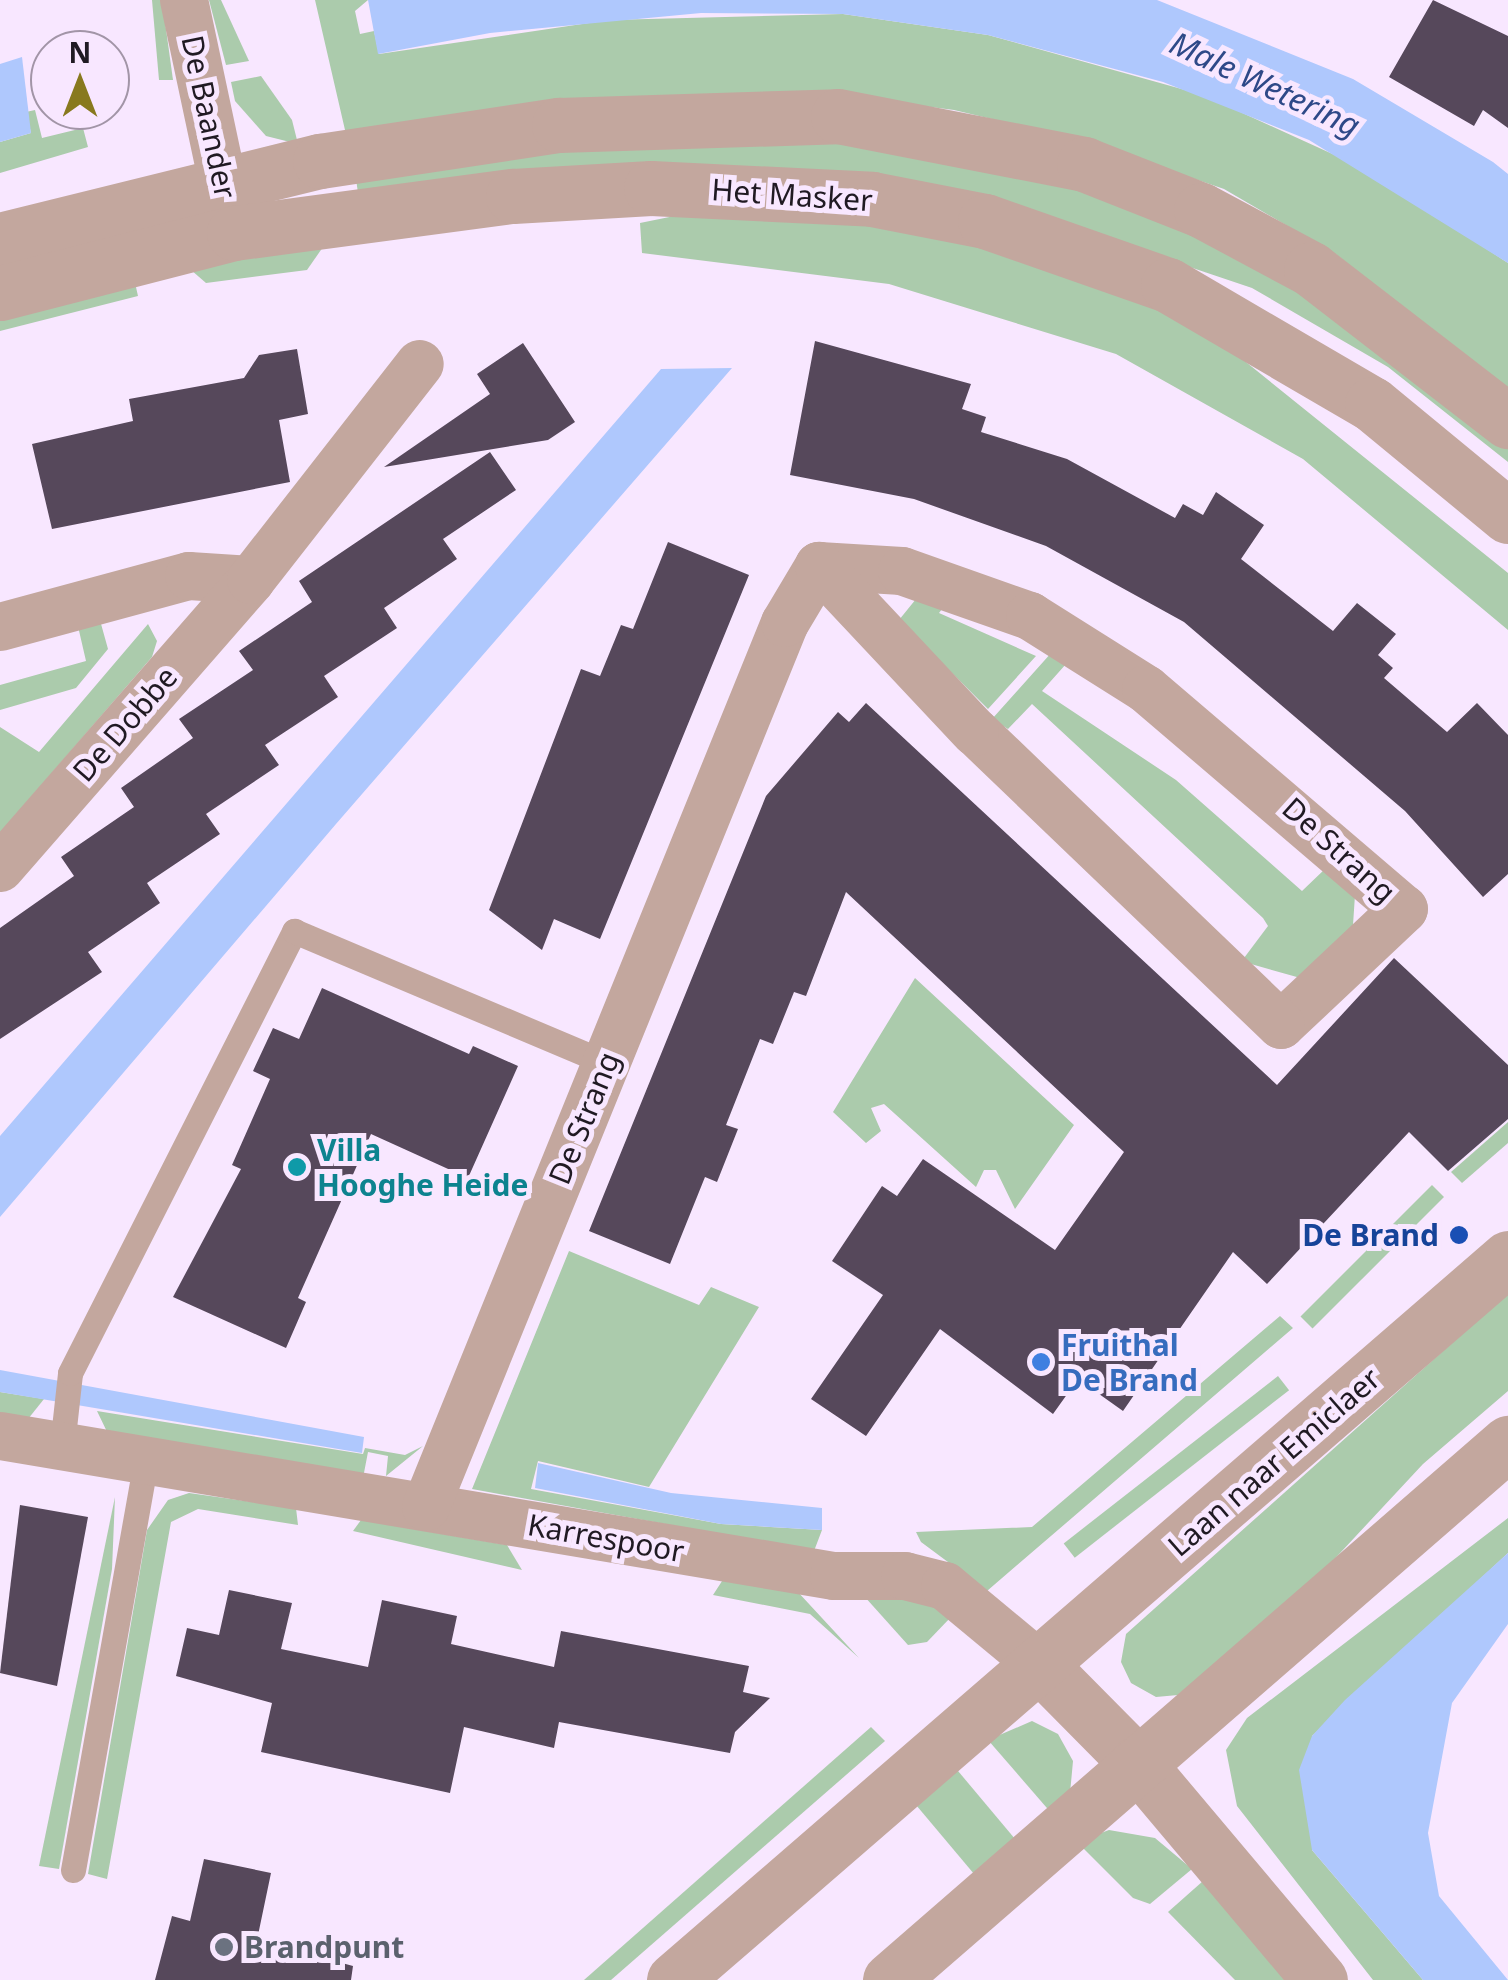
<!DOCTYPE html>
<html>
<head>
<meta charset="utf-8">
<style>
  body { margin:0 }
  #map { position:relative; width:1508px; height:1980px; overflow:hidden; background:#f8e7ff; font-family:"Noto Sans",sans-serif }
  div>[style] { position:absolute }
  .green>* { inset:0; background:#abcbac; transform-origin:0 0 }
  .water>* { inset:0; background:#afc8fd }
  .building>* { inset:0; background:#56485b }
  .service>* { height:25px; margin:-12.5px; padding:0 12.5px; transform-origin:12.5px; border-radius:12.5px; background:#c3a79e }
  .minor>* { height:48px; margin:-24px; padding:0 24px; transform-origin:24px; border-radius:24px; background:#c3a79e }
  .tertiary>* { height:55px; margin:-27.5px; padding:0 27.5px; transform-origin:27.5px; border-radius:27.5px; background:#c3a79e }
  .dots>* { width:28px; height:28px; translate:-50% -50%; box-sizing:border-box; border:5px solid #f8e7ff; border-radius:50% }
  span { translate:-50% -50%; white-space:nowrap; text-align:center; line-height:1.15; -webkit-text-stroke:10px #f8e7ff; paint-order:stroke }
  .street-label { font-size:30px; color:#201a23 }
  .culture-label { font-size:30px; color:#0d838f; font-weight:700 }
  .left { translate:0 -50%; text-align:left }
  .transit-label { font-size:30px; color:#164399; font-weight:700 }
  .right { translate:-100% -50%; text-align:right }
  .shop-label { font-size:30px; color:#366cbe; font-weight:700 }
  .worship-label { font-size:30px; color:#5b616d; font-weight:700 }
  .water-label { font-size:32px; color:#2e4988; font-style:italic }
  .north { position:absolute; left:30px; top:30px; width:100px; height:100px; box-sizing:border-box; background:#f8e7ff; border:2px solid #a295a7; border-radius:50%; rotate:0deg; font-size:28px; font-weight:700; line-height:40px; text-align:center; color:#201a23 }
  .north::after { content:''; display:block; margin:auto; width:35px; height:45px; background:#88791e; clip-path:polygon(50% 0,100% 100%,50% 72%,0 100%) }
</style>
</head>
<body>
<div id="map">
  <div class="green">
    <i style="clip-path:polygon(152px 0,162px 0,173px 80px,159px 80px)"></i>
    <i style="clip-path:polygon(209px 0,221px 0,249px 61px,226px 65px)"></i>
    <i style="clip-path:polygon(315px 0,368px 0,355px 11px,360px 34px,374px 31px,379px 54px,609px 20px,843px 14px,988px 35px,1203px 95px,1361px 167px,1508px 263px,1508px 395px,1337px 255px,1224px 189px,1084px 141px,954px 110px,837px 95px,348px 143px)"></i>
    <i style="clip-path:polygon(261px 76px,292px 120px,298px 144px,266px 136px,235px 101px,231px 82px)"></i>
    <i style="clip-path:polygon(35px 110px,42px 138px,83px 128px,88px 147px,0 173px,0 142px,31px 133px,26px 112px)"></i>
    <i style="clip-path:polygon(905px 138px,1190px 216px,1508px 435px,1508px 462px,1388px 367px,1252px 288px,1068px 226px,359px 200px,355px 172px,453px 154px)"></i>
    <i style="clip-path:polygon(743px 202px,1047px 253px,1221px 342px,1508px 573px,1508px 630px,1303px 459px,1116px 354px,889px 284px,642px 253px,640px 223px)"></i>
    <i style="clip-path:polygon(323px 247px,307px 270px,206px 283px,183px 263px)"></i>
    <i style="clip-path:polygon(133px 274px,138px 296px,0 331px,0 311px)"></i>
    <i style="clip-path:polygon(916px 599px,945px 605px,939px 613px,1036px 656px,988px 709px,899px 620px)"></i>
    <i style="clip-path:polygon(98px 613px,108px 649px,76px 688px,0 710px,0 685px,86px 661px,77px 622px)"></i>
    <i style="clip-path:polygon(148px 624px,157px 641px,152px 657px,0 833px,0 727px,39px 752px)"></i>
    <i style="clip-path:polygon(1052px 652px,1066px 664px,1042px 691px,1176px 780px,1302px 891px,1326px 868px,1355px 895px,1353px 925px,1304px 979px,1251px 964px,1244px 958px,1268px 926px,1263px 918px,1032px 704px,1008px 729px,992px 719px)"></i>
    <i style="clip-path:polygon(915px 978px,1074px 1125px,1015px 1209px,996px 1170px,984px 1170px,976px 1187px,884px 1104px,871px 1108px,881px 1131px,866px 1143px,833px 1112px)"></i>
    <i style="clip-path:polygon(1508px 1122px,1508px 1143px,1462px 1183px,1451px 1172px)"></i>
    <i style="left:1432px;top:1185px;width:17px;height:186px;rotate:45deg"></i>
    <i style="clip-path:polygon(569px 1251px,699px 1305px,711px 1287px,759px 1307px,649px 1487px,538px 1461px,531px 1489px,721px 1524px,822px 1530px,814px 1551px,472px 1489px)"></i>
    <i style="clip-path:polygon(1508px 1293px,1508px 1391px,1423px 1464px,1301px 1595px,1178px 1695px,1156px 1697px,1131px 1683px,1121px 1662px,1126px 1634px)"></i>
    <i style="clip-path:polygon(1280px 1316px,1293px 1328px,987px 1591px,921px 1542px,916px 1532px,1032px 1527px)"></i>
    <i style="left:1278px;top:1376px;width:18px;height:272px;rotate:52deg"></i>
    <i style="clip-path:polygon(0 1392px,44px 1399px,24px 1424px,0 1420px)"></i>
    <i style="clip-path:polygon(97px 1411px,363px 1454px,365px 1448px,405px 1455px,423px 1446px,386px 1476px,388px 1456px,368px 1452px,363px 1478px,110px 1438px)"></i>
    <i style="clip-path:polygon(189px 1493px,296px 1508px,298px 1525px,198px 1509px,171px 1522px,107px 1879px,88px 1874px,147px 1530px,168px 1500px)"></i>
    <i style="clip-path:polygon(115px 1497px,112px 1569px,59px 1869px,39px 1866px)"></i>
    <i style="clip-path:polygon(1508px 1518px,1508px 1553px,1312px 1736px,1312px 1850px,1423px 1980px,1373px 1980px,1237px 1806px,1226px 1750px,1247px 1718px)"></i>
    <i style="clip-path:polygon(361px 1520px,507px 1545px,522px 1570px,353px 1531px)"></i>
    <i style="clip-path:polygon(724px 1578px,797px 1591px,859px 1658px,810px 1614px,713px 1595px)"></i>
    <i style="clip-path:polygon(864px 1596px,920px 1597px,951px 1617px,927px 1642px,908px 1645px)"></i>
    <i style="clip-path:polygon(1032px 1721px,1058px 1734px,1073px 1761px,1070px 1793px,1053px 1815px,988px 1740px)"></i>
    <i style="clip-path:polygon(871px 1727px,885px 1741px,611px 1980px,584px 1980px)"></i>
    <i style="left:953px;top:1765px;width:103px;height:54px;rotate:50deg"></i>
    <i style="clip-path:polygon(1109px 1830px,1155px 1838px,1192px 1869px,1150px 1904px,1133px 1898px,1077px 1842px)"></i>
    <i style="clip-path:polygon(1203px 1881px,1289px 1980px,1235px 1980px,1168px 1912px)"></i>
  </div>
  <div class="water">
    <i style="clip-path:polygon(368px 0,1157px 0,1353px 79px,1493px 162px,1508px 174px,1508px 263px,1309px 140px,1163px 82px,988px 35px,843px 14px,701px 13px,490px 33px,378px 54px)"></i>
    <i style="clip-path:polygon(22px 57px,31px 133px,0 142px,0 64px)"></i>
    <i style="clip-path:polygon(732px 368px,336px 824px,0 1217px,0 1136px,661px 369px)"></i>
    <i style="clip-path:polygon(0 1370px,364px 1437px,362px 1453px,0 1392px)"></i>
    <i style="clip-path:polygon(538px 1463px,671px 1493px,822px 1508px,822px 1530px,721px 1524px,535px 1488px)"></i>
    <i style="clip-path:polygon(1508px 1553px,1508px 1624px,1452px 1703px,1428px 1833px,1439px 1896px,1508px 1980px,1423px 1980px,1312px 1850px,1299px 1770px,1312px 1736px,1345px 1700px)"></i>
  </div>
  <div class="building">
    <i style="clip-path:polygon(1433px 0,1508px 36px,1508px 128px,1483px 110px,1474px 126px,1389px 77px)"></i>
    <i style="clip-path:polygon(815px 341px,971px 384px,962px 409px,986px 417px,981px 432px,1067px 459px,1175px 518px,1183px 504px,1203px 515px,1216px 492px,1264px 525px,1241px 559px,1333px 631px,1357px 603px,1396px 634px,1378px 655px,1393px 668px,1384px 678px,1447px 732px,1477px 703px,1508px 735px,1508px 874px,1483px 897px,1405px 811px,1184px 622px,1046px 546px,914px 499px,790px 475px)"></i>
    <i style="clip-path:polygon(523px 343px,575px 422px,548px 440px,384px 467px,490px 394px,477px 374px)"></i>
    <i style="clip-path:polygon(297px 349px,308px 414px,279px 420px,290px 482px,52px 529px,32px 444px,133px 421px,129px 399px,244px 378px,259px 355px)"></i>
    <i style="clip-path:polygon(490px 452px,516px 490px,443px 539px,457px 559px,384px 608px,397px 628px,324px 676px,338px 697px,265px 745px,279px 765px,206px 814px,220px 834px,147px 883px,160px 903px,88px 952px,102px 972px,0 1039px,0 928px,74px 876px,61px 857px,134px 807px,121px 788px,193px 738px,179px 719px,253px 670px,239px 651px,312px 602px,299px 581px)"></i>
    <i style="clip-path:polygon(668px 542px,749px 575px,600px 939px,554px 919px,542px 950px,489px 910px,581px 669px,600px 676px,621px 625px,633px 629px)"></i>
    <i style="clip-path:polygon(866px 703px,1277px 1085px,1394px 958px,1508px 1065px,1508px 1119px,1448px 1171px,1409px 1132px,1267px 1284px,1233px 1252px,1123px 1411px,1078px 1379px,1053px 1414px,940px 1329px,866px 1436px,811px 1399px,883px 1295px,832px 1261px,882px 1186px,897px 1196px,923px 1159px,1055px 1250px,1124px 1152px,846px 892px,806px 996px,794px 992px,773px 1044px,760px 1039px,726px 1125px,738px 1129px,717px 1182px,705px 1177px,670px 1264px,589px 1231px,766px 796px,838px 712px,849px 722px)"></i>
    <i style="clip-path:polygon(322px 988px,469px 1054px,473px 1046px,518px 1066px,468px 1178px,371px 1134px,298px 1298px,306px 1302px,286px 1348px,173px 1297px,241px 1169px,232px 1165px,270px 1079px,253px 1071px,273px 1028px,299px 1039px)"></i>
    <i style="clip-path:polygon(20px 1505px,88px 1517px,57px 1686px,0 1673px)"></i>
    <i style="clip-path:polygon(229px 1590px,292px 1603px,281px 1649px,368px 1667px,382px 1600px,457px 1616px,451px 1644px,554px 1667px,561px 1631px,749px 1666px,743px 1692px,770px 1698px,735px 1732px,730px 1753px,559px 1722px,554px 1748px,464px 1727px,450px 1793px,261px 1752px,272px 1703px,176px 1676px,187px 1628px,219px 1635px)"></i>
    <i style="clip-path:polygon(204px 1859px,271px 1873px,257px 1940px,353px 1966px,351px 1980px,155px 1980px,172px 1916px,190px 1921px)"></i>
  </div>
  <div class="service">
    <i style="left:62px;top:1446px;width:73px;rotate:-83.7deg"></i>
    <i style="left:70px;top:1373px;width:496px;rotate:-63.1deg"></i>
    <i style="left:294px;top:931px;width:340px;rotate:22.9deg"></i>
    <i style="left:73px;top:1870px;width:416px;rotate:-79.9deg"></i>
  </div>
  <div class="minor">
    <i style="left:184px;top:0;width:226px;rotate:78deg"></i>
    <i style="left:0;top:627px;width:196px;rotate:-15.1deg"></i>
    <i style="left:189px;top:576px;width:62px;rotate:3.7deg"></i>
    <i style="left:0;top:868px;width:382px;rotate:-48.9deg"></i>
    <i style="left:251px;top:580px;width:274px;rotate:-52deg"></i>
    <i style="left:0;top:1436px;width:846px;rotate:9.53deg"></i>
    <i style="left:834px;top:1576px;width:71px"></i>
    <i style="left:905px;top:1576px;width:41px;rotate:14deg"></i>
    <i style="left:945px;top:1586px;width:122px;rotate:39.7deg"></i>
    <i style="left:426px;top:1507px;width:954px;rotate:-67.9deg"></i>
    <i style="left:785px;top:623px;width:66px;rotate:-59.2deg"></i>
    <i style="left:819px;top:566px;width:83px;rotate:3.4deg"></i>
    <i style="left:902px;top:571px;width:136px;rotate:19.4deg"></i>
    <i style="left:1030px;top:616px;width:137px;rotate:32.2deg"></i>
    <i style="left:1146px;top:689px;width:339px;rotate:40.5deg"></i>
    <i style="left:1404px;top:909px;width:169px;rotate:136.7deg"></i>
    <i style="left:1281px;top:1025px;width:424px;rotate:-136.2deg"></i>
    <i style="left:975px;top:732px;width:228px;rotate:-133.2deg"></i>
  </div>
  <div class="tertiary">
    <i style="left:0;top:240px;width:330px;rotate:-13.9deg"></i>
    <i style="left:320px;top:161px;width:242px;rotate:-8.6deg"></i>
    <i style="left:559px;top:125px;width:279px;rotate:-1.8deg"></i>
    <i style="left:838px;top:116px;width:251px;rotate:11deg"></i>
    <i style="left:1084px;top:164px;width:126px;rotate:21.5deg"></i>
    <i style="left:1201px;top:210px;width:125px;rotate:28.2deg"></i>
    <i style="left:1311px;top:269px;width:249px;rotate:37.7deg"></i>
    <i style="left:0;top:293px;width:242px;rotate:-14.4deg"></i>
    <i style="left:234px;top:233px;width:281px;rotate:-7.6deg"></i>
    <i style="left:513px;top:196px;width:138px;rotate:-3.3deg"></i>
    <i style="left:651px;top:188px;width:221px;rotate:2.8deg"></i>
    <i style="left:872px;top:199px;width:115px;rotate:11deg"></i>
    <i style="left:985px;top:221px;width:194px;rotate:19.3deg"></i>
    <i style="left:1168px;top:285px;width:236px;rotate:30.3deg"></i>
    <i style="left:1372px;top:404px;width:176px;rotate:39.5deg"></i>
    <i style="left:1039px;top:1664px;width:139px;rotate:45.3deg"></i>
    <i style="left:1137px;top:1763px;width:284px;rotate:49.9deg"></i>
    <i style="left:674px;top:1980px;width:1103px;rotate:-40.88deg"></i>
    <i style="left:890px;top:1980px;width:819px;rotate:-40.99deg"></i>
  </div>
  <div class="dots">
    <i style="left:297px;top:1167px;background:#0f9aa8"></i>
    <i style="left:1459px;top:1235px;background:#1a4fb4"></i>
    <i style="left:1041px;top:1362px;background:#3f7fe0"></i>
    <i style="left:224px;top:1947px;background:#6b7280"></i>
  </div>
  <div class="street-label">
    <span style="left:209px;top:117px;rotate:78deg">De Baander</span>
    <span style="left:792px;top:195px;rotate:4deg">Het Masker</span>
    <span style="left:125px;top:724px;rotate:-49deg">De Dobbe</span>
    <span style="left:1339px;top:850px;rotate:42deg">De Strang</span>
    <span style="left:584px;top:1118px;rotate:-68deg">De Strang</span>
    <span style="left:1274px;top:1462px;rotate:-41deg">Laan naar Emiclaer</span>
    <span style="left:606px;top:1538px;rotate:10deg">Karrespoor</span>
  </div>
  <div class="culture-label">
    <span class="left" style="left:317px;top:1167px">Villa<br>Hooghe Heide</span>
  </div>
  <div class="transit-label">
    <span class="right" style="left:1439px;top:1235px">De Brand</span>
  </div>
  <div class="shop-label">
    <span class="left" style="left:1061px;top:1362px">Fruithal<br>De Brand</span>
  </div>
  <div class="worship-label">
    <span class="left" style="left:244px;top:1947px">Brandpunt</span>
  </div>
  <div class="water-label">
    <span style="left:1265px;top:84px;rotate:25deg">Male Wetering</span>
  </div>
  <div class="north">N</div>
</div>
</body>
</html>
